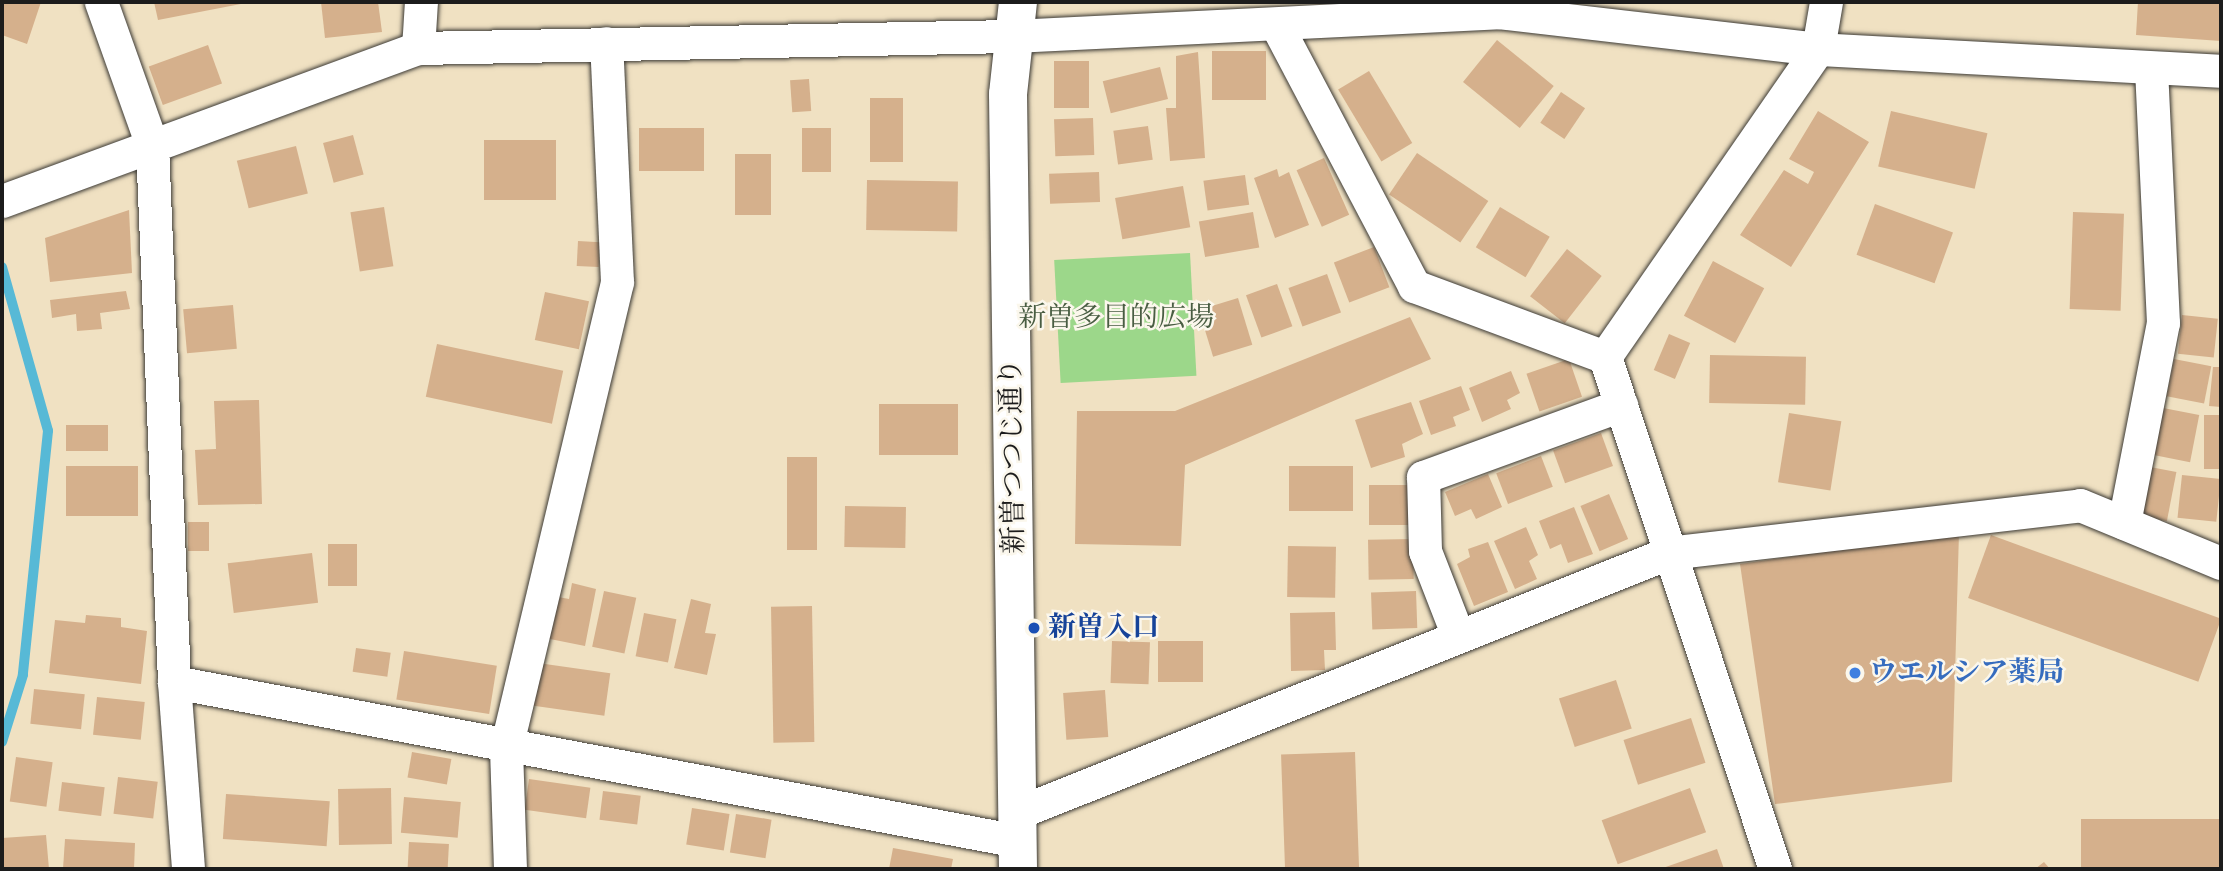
<!DOCTYPE html>
<html>
<head>
<meta charset="utf-8">
<style>
  body { margin:0 }
  #map { position:relative; width:2223px; height:871px; overflow:hidden; background:#f0e1c2; font-family:"IM FELL DW Pica","Noto Serif JP",serif }
  div>[style] { position:absolute }
  .green>* { inset:0; background:#9cd78a; transform-origin:0 0 }
  .stream>* { height:10px; margin:-5px; padding:0 5px; transform-origin:5px; border-radius:5px; background:#57b9d6 }
  .building>* { inset:0; background:#d5b08c; transform-origin:0 0 }
  .roads { filter:drop-shadow(0 0 2px #3c3a35) drop-shadow(0 0 2px #3c3a35) }
  .minor>* { height:33px; margin:-16.5px; padding:0 16.5px; transform-origin:16.5px; border-radius:16.5px; background:#fff }
  .tertiary>* { height:38px; margin:-19px; padding:0 19px; transform-origin:19px; border-radius:19px; background:#fff }
  .dots>* { width:19px; height:19px; translate:-50% -50%; box-sizing:border-box; border:4px solid #fbf7ec; border-radius:50% }
  span { translate:-50% -50%; white-space:nowrap; text-align:center; line-height:1.15; -webkit-text-stroke:5px #fbf7ec; paint-order:stroke }
  .park-label { font-size:28px; color:#495d42 }
  .street-label { font-size:28px; color:#1c1c1c }
  .transit-label { font-size:28px; color:#164399; font-weight:700 }
  .left { translate:0 -50%; text-align:left }
  .shop-label { font-size:28px; color:#366cbe; font-weight:700 }
  .frame { position:absolute; inset:0; border:4px solid #1c1c1c; pointer-events:none }
</style>
</head>
<body>
<div id="map">
  <div class="green">
    <i style="left:1190px;top:253px;width:123px;height:136px;rotate:87deg"></i>
  </div>
  <div class="stream">
    <i style="left:2px;top:267px;width:170px;rotate:74.3deg"></i>
    <i style="left:48px;top:431px;width:245px;rotate:95.9deg"></i>
    <i style="left:23px;top:675px;width:70px;rotate:107.4deg"></i>
  </div>
  <div class="building">
    <i style="clip-path:polygon(2px 2px,41px 2px,27px 44px,2px 35px)"></i>
    <i style="clip-path:polygon(154px 2px,246px 2px,246px 3px,158px 20px)"></i>
    <i style="clip-path:polygon(321px 2px,378px 2px,382px 32px,325px 38px)"></i>
    <i style="clip-path:polygon(2138px 2px,2221px 2px,2221px 41px,2136px 35px)"></i>
    <i style="left:1497px;top:40px;width:73px;height:54px;rotate:39deg"></i>
    <i style="left:208px;top:45px;width:41px;height:63px;rotate:70deg"></i>
    <i style="left:1212px;top:51px;width:54px;height:49px"></i>
    <i style="clip-path:polygon(1198px 52px,1205px 158px,1170px 161px,1166px 108px,1176px 108px,1176px 56px)"></i>
    <i style="left:1054px;top:61px;width:35px;height:47px"></i>
    <i style="left:1160px;top:67px;width:33px;height:59px;rotate:76deg"></i>
    <i style="left:1369px;top:71px;width:84px;height:36px;rotate:59deg"></i>
    <i style="left:809px;top:79px;width:32px;height:19px;rotate:86deg"></i>
    <i style="left:1561px;top:92px;width:29px;height:37px;rotate:34deg"></i>
    <i style="left:870px;top:98px;width:33px;height:64px"></i>
    <i style="clip-path:polygon(1818px 111px,1869px 142px,1791px 267px,1740px 235px,1784px 170px,1808px 184px,1814px 172px,1789px 159px)"></i>
    <i style="left:1891px;top:111px;width:99px;height:57px;rotate:13deg"></i>
    <i style="left:1093px;top:118px;width:37px;height:39px;rotate:88deg"></i>
    <i style="left:1148px;top:126px;width:34px;height:35px;rotate:82deg"></i>
    <i style="left:639px;top:128px;width:65px;height:43px"></i>
    <i style="left:802px;top:128px;width:29px;height:44px"></i>
    <i style="left:353px;top:135px;width:41px;height:31px;rotate:75deg"></i>
    <i style="left:484px;top:140px;width:72px;height:60px"></i>
    <i style="left:296px;top:146px;width:49px;height:61px;rotate:76deg"></i>
    <i style="left:1417px;top:153px;width:86px;height:50px;rotate:34deg"></i>
    <i style="left:735px;top:154px;width:36px;height:61px"></i>
    <i style="left:1324px;top:158px;width:62px;height:30px;rotate:66deg"></i>
    <i style="clip-path:polygon(1277px 169px,1279px 177px,1289px 172px,1309px 225px,1275px 238px,1254px 178px)"></i>
    <i style="left:1099px;top:172px;width:30px;height:50px;rotate:88deg"></i>
    <i style="left:1245px;top:175px;width:30px;height:42px;rotate:82deg"></i>
    <i style="left:867px;top:180px;width:91px;height:50px;rotate:1deg"></i>
    <i style="left:1183px;top:186px;width:42px;height:69px;rotate:80deg"></i>
    <i style="left:1875px;top:204px;width:83px;height:54px;rotate:20deg"></i>
    <i style="left:384px;top:207px;width:60px;height:34px;rotate:81deg"></i>
    <i style="left:1500px;top:207px;width:58px;height:47px;rotate:31deg"></i>
    <i style="clip-path:polygon(129px 210px,132px 273px,50px 282px,45px 238px)"></i>
    <i style="left:1253px;top:212px;width:36px;height:55px;rotate:80deg"></i>
    <i style="left:2073px;top:212px;width:51px;height:97px;rotate:2deg"></i>
    <i style="left:578px;top:241px;width:22px;height:25px;rotate:3deg"></i>
    <i style="left:1374px;top:247px;width:43px;height:43px;rotate:69deg"></i>
    <i style="left:1567px;top:249px;width:44px;height:60px;rotate:38deg"></i>
    <i style="left:1713px;top:261px;width:58px;height:62px;rotate:28deg"></i>
    <i style="left:1327px;top:274px;width:41px;height:41px;rotate:70deg"></i>
    <i style="left:1277px;top:284px;width:45px;height:33px;rotate:70deg"></i>
    <i style="clip-path:polygon(126px 291px,130px 309px,100px 313px,102px 329px,77px 331px,76px 314px,52px 318px,50px 300px)"></i>
    <i style="left:545px;top:292px;width:45px;height:49px;rotate:12deg"></i>
    <i style="left:1238px;top:298px;width:49px;height:41px;rotate:73deg"></i>
    <i style="left:233px;top:305px;width:44px;height:50px;rotate:85deg"></i>
    <i style="left:2182px;top:315px;width:36px;height:39px;rotate:6deg"></i>
    <i style="clip-path:polygon(1410px 317px,1431px 359px,1185px 465px,1181px 546px,1075px 544px,1077px 411px,1175px 411px)"></i>
    <i style="left:1669px;top:334px;width:23px;height:39px;rotate:23deg"></i>
    <i style="left:437px;top:344px;width:129px;height:54px;rotate:12deg"></i>
    <i style="left:1710px;top:355px;width:96px;height:48px;rotate:1deg"></i>
    <i style="left:1569px;top:359px;width:40px;height:45px;rotate:71deg"></i>
    <i style="left:2174px;top:359px;width:38px;height:38px;rotate:11deg"></i>
    <i style="clip-path:polygon(2213px 367px,2221px 367px,2221px 407px,2209px 406px)"></i>
    <i style="clip-path:polygon(1511px 371px,1520px 393px,1507px 400px,1511px 409px,1482px 422px,1469px 388px)"></i>
    <i style="clip-path:polygon(1461px 386px,1470px 410px,1453px 417px,1456px 426px,1431px 435px,1419px 401px)"></i>
    <i style="clip-path:polygon(259px 400px,262px 504px,198px 505px,195px 450px,216px 449px,214px 401px)"></i>
    <i style="clip-path:polygon(1411px 402px,1423px 434px,1402px 444px,1405px 457px,1371px 468px,1355px 420px)"></i>
    <i style="left:879px;top:404px;width:79px;height:51px"></i>
    <i style="left:2158px;top:407px;width:42px;height:48px;rotate:11deg"></i>
    <i style="left:1789px;top:413px;width:53px;height:70px;rotate:9deg"></i>
    <i style="left:2204px;top:415px;width:17px;height:54px"></i>
    <i style="left:66px;top:425px;width:42px;height:26px"></i>
    <i style="left:1601px;top:433px;width:35px;height:51px;rotate:70deg"></i>
    <i style="left:1541px;top:456px;width:33px;height:48px;rotate:69deg"></i>
    <i style="left:787px;top:457px;width:30px;height:93px"></i>
    <i style="left:138px;top:466px;width:50px;height:72px;rotate:90deg"></i>
    <i style="left:1289px;top:466px;width:64px;height:45px"></i>
    <i style="left:2145px;top:466px;width:32px;height:50px;rotate:11deg"></i>
    <i style="clip-path:polygon(1488px 474px,1502px 507px,1476px 519px,1471px 509px,1455px 516px,1445px 492px)"></i>
    <i style="left:2182px;top:475px;width:39px;height:43px;rotate:6deg"></i>
    <i style="left:1411px;top:485px;width:40px;height:42px;rotate:90deg"></i>
    <i style="left:1609px;top:494px;width:49px;height:31px;rotate:67deg"></i>
    <i style="left:845px;top:506px;width:61px;height:41px;rotate:1deg"></i>
    <i style="clip-path:polygon(1574px 507px,1593px 554px,1568px 563px,1561px 544px,1550px 549px,1539px 521px)"></i>
    <i style="left:188px;top:522px;width:21px;height:29px"></i>
    <i style="clip-path:polygon(1526px 527px,1538px 555px,1529px 561px,1537px 579px,1515px 589px,1494px 541px)"></i>
    <i style="clip-path:polygon(1959px 532px,1952px 782px,1775px 804px,1740px 564px)"></i>
    <i style="left:1991px;top:535px;width:245px;height:67px;rotate:20deg"></i>
    <i style="left:1413px;top:539px;width:40px;height:45px;rotate:89deg"></i>
    <i style="clip-path:polygon(1488px 542px,1508px 592px,1474px 606px,1457px 564px,1470px 557px,1468px 549px)"></i>
    <i style="left:357px;top:544px;width:42px;height:29px;rotate:90deg"></i>
    <i style="left:1288px;top:546px;width:48px;height:51px;rotate:1deg"></i>
    <i style="left:312px;top:553px;width:50px;height:85px;rotate:83deg"></i>
    <i style="clip-path:polygon(572px 583px,596px 589px,585px 646px,545px 638px,553px 596px,569px 599px)"></i>
    <i style="left:604px;top:591px;width:33px;height:57px;rotate:12deg"></i>
    <i style="left:1416px;top:591px;width:37px;height:45px;rotate:88deg"></i>
    <i style="clip-path:polygon(691px 599px,711px 604px,705px 633px,716px 634px,707px 675px,674px 668px)"></i>
    <i style="left:812px;top:606px;width:136px;height:41px;rotate:89deg"></i>
    <i style="clip-path:polygon(1335px 612px,1336px 650px,1324px 650px,1325px 670px,1291px 671px,1290px 613px)"></i>
    <i style="left:644px;top:613px;width:33px;height:44px;rotate:11deg"></i>
    <i style="clip-path:polygon(86px 615px,121px 618px,121px 627px,147px 631px,141px 684px,49px 673px,55px 620px,85px 623px)"></i>
    <i style="left:1112px;top:641px;width:38px;height:42px;rotate:2deg"></i>
    <i style="left:1158px;top:641px;width:45px;height:41px"></i>
    <i style="left:356px;top:648px;width:35px;height:24px;rotate:8deg"></i>
    <i style="left:404px;top:651px;width:94px;height:49px;rotate:9deg"></i>
    <i style="left:538px;top:663px;width:73px;height:43px;rotate:8deg"></i>
    <i style="left:1616px;top:680px;width:51px;height:60px;rotate:72deg"></i>
    <i style="left:34px;top:689px;width:51px;height:35px;rotate:6deg"></i>
    <i style="left:1105px;top:690px;width:47px;height:42px;rotate:86deg"></i>
    <i style="left:97px;top:697px;width:48px;height:38px;rotate:6deg"></i>
    <i style="left:1691px;top:718px;width:47px;height:71px;rotate:72deg"></i>
    <i style="left:412px;top:752px;width:40px;height:26px;rotate:10deg"></i>
    <i style="left:1355px;top:752px;width:117px;height:74px;rotate:88deg"></i>
    <i style="left:16px;top:757px;width:37px;height:45px;rotate:8deg"></i>
    <i style="left:118px;top:777px;width:40px;height:37px;rotate:7deg"></i>
    <i style="left:529px;top:779px;width:62px;height:31px;rotate:8deg"></i>
    <i style="left:62px;top:782px;width:43px;height:29px;rotate:7deg"></i>
    <i style="left:391px;top:788px;width:56px;height:53px;rotate:89deg"></i>
    <i style="left:1690px;top:788px;width:47px;height:94px;rotate:70deg"></i>
    <i style="left:603px;top:791px;width:38px;height:29px;rotate:7deg"></i>
    <i style="left:226px;top:794px;width:104px;height:45px;rotate:4deg"></i>
    <i style="left:404px;top:797px;width:57px;height:36px;rotate:5deg"></i>
    <i style="left:692px;top:808px;width:38px;height:37px;rotate:9deg"></i>
    <i style="left:736px;top:814px;width:36px;height:39px;rotate:9deg"></i>
    <i style="left:2081px;top:819px;width:140px;height:50px"></i>
    <i style="clip-path:polygon(46px 835px,49px 869px,2px 869px,2px 838px)"></i>
    <i style="clip-path:polygon(65px 839px,135px 843px,134px 869px,63px 869px)"></i>
    <i style="left:409px;top:842px;width:40px;height:27px;rotate:3deg"></i>
    <i style="clip-path:polygon(893px 848px,953px 859px,951px 869px,889px 869px)"></i>
    <i style="clip-path:polygon(1717px 849px,1724px 869px,1660px 869px)"></i>
    <i style="clip-path:polygon(2044px 862px,2050px 869px,2035px 869px)"></i>
  </div>
  <div class="roads">
    <div class="minor">
      <i style="left:101px;top:2px;width:152px;rotate:70.4deg"></i>
      <i style="left:152px;top:145px;width:537px;rotate:87.65deg"></i>
      <i style="left:174px;top:682px;width:188px;rotate:85.7deg"></i>
      <i style="left:1826px;top:2px;width:48px;rotate:99.7deg"></i>
      <i style="left:1818px;top:49px;width:404px;rotate:3.1deg"></i>
      <i style="left:1277px;top:26px;width:294px;rotate:62.2deg"></i>
      <i style="left:1414px;top:286px;width:204px;rotate:20.4deg"></i>
      <i style="left:418px;top:48px;width:46px;rotate:-86.3deg"></i>
      <i style="left:2px;top:201px;width:443px;rotate:-20.2deg"></i>
      <i style="left:418px;top:48px;width:595px;rotate:-1.16deg"></i>
      <i style="left:1013px;top:36px;width:486px;rotate:-2.8deg"></i>
      <i style="left:1498px;top:12px;width:322px;rotate:6.6deg"></i>
      <i style="left:1818px;top:49px;width:374px;rotate:124.7deg"></i>
      <i style="left:1605px;top:357px;width:539px;rotate:71.63deg"></i>
      <i style="left:2124px;top:523px;width:204px;rotate:-79deg"></i>
      <i style="left:2163px;top:323px;width:255px;rotate:-92.7deg"></i>
      <i style="left:1458px;top:636px;width:91px;rotate:-111.2deg"></i>
      <i style="left:1425px;top:551px;width:74px;rotate:-91.5deg"></i>
      <i style="left:1423px;top:477px;width:211px;rotate:-20deg"></i>
      <i style="left:174px;top:682px;width:859px;rotate:10.67deg"></i>
      <i style="left:1017px;top:813px;width:701px;rotate:-21.77deg"></i>
      <i style="left:1668px;top:553px;width:415px;rotate:-6.6deg"></i>
      <i style="left:2080px;top:505px;width:152px;rotate:22.4deg"></i>
      <i style="left:510px;top:869px;width:121px;rotate:-91.9deg"></i>
      <i style="left:506px;top:748px;width:479px;rotate:-76.6deg"></i>
      <i style="left:617px;top:282px;width:239px;rotate:-92.6deg"></i>
    </div>
    <div class="tertiary">
      <i style="left:1018px;top:869px;width:775px;rotate:-90.74deg"></i>
      <i style="left:1008px;top:94px;width:93px;rotate:-83.8deg"></i>
    </div>
  </div>
  <div class="dots">
    <i style="left:1034px;top:628px;background:#1a4fb4"></i>
    <i style="left:1855px;top:673px;background:#3f7fe0"></i>
  </div>
  <div class="park-label">
    <span style="left:1116px;top:318px">新曽多目的広場</span>
  </div>
  <div class="street-label">
    <span style="left:1013px;top:456px;rotate:-91deg">新曽つつじ通り</span>
  </div>
  <div class="transit-label">
    <span class="left" style="left:1048px;top:628px">新曽入口</span>
  </div>
  <div class="shop-label">
    <span class="left" style="left:1869px;top:673px">ウエルシア薬局</span>
  </div>
  <div class="frame"></div>
</div>
</body>
</html>
